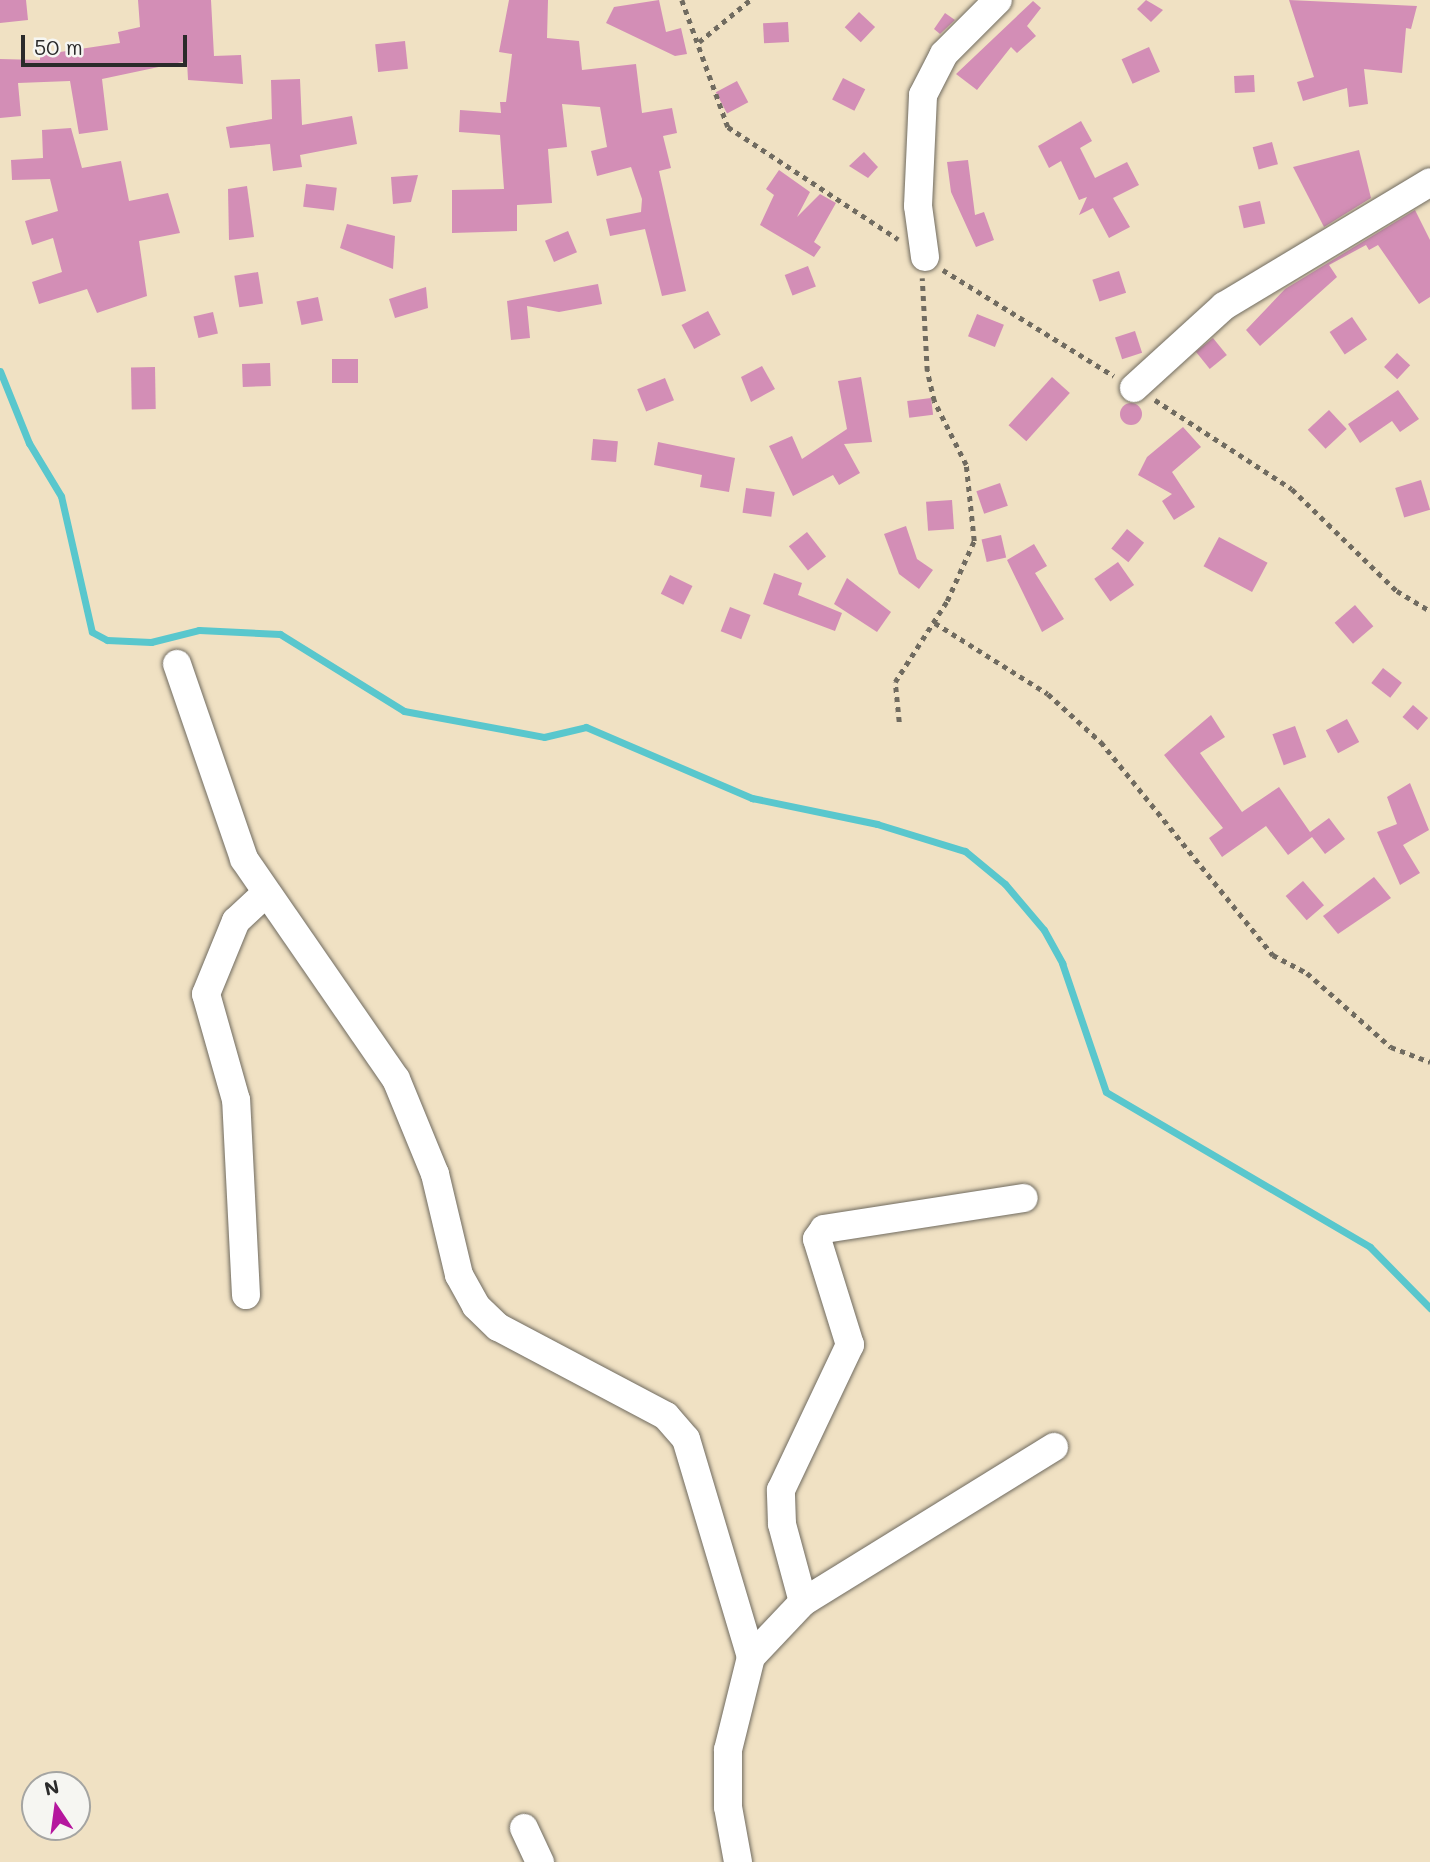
<!DOCTYPE html>
<html>
<head>
<meta charset="utf-8">
<style>
  body { margin:0 }
  #map { position:relative; width:1430px; height:1862px; overflow:hidden; background:#f0e1c3; font-family:Mali,sans-serif }
  div>[style] { position:absolute }
  .stream>* { height:7px; margin:-3.5px; padding:0 3.5px; transform-origin:3.5px; border-radius:3.5px; background:#59c7cd }
  .building>* { inset:0; background:#d38eb6; transform-origin:0 0 }
  .round { border-radius:50% }
  .path>* { height:4.5px; margin-top:-2.25px; transform-origin:0; background:repeating-linear-gradient(90deg,#706b60 0 5px,transparent 0 10px) }
  .roads { filter:drop-shadow(0 0 2px #706b60) drop-shadow(0 0 2px #706b60) }
  .minor>* { height:28px; margin:-14px; padding:0 14px; transform-origin:14px; border-radius:14px; background:#fff }
  span { translate:-50% -50%; white-space:nowrap; text-align:center; line-height:1.15; -webkit-text-stroke:5px #f6f6f2; paint-order:stroke }
  .north { position:absolute; left:21px; top:1771px; width:70px; height:70px; box-sizing:border-box; background:#f6f6f2; border:2px solid #a5a5a2; border-radius:50%; rotate:347deg; font-size:19px; font-weight:700; line-height:28px; text-align:center; color:#2b2b2b }
  .north::after { content:''; display:block; margin:auto; width:24px; height:32px; background:#b5179e; clip-path:polygon(50% 0,100% 100%,50% 72%,0 100%) }
  .scale { position:absolute; left:21px; top:35px; width:166px; height:32px; box-sizing:border-box; border:4px solid #2b2b2b; border-top:0; padding-left:9px; font-size:21px; line-height:24px; white-space:nowrap; color:#2b2b2b; -webkit-text-stroke:5px #f6f6f2; paint-order:stroke }
</style>
</head>
<body>
<div id="map">
  <div class="stream">
    <i style="left:0;top:371px;width:78px;rotate:68.1deg"></i>
    <i style="left:29px;top:443px;width:62px;rotate:58.9deg"></i>
    <i style="left:61px;top:496px;width:139px;rotate:77.2deg"></i>
    <i style="left:92px;top:632px;width:17px;rotate:28deg"></i>
    <i style="left:107px;top:640px;width:44px;rotate:2.6deg"></i>
    <i style="left:151px;top:642px;width:49px;rotate:-14deg"></i>
    <i style="left:199px;top:630px;width:81px;rotate:2.8deg"></i>
    <i style="left:280px;top:634px;width:146px;rotate:31.8deg"></i>
    <i style="left:404px;top:711px;width:142px;rotate:10.5deg"></i>
    <i style="left:544px;top:737px;width:43px;rotate:-13.4deg"></i>
    <i style="left:586px;top:727px;width:181px;rotate:23.2deg"></i>
    <i style="left:752px;top:798px;width:128px;rotate:11.7deg"></i>
    <i style="left:877px;top:824px;width:92px;rotate:17.1deg"></i>
    <i style="left:965px;top:851px;width:52px;rotate:39.5deg"></i>
    <i style="left:1005px;top:884px;width:60px;rotate:49.7deg"></i>
    <i style="left:1044px;top:930px;width:38px;rotate:61deg"></i>
    <i style="left:1062px;top:963px;width:136px;rotate:71.2deg"></i>
    <i style="left:1106px;top:1092px;width:306px;rotate:30.4deg"></i>
    <i style="left:1370px;top:1247px;width:86px;rotate:45.5deg"></i>
  </div>
  <div class="building">
    <i style="clip-path:polygon(0 0,26px 0,28px 20px,0 23px)"></i>
    <i style="clip-path:polygon(138px 0,211px 0,214px 56px,241px 55px,243px 84px,188px 80px,187px 61px,102px 79px,108px 130px,79px 134px,70px 81px,18px 83px,21px 116px,0 118px,0 59px,40px 60px,40px 55px,120px 43px,118px 32px,140px 27px)"></i>
    <i style="clip-path:polygon(509px 0,548px 0,547px 38px,579px 41px,582px 70px,636px 64px,642px 113px,672px 108px,677px 133px,663px 136px,671px 168px,659px 171px,686px 291px,662px 296px,645px 229px,610px 236px,606px 219px,641px 212px,642px 199px,631px 167px,597px 176px,591px 151px,607px 147px,600px 107px,562px 104px,567px 147px,548px 149px,552px 203px,517px 205px,517px 231px,452px 233px,452px 190px,504px 189px,500px 135px,459px 132px,460px 110px,501px 113px,500px 102px,506px 102px,512px 54px,499px 52px)"></i>
    <i style="clip-path:polygon(659px 0,666px 32px,681px 28px,687px 54px,675px 56px,606px 23px,614px 7px)"></i>
    <i style="clip-path:polygon(1146px 0,1163px 10px,1151px 22px,1137px 9px)"></i>
    <i style="clip-path:polygon(1289px 0,1417px 6px,1411px 29px,1406px 28px,1402px 73px,1364px 69px,1368px 104px,1349px 107px,1347px 88px,1303px 101px,1297px 82px,1314px 77px)"></i>
    <i style="clip-path:polygon(1033px 1px,1041px 8px,1027px 26px,1036px 36px,1017px 53px,1011px 47px,977px 90px,956px 74px)"></i>
    <i style="left:859px;top:12px;width:22px;height:21px;rotate:43deg"></i>
    <i style="clip-path:polygon(945px 13px,955px 20px,940px 34px,934px 29px)"></i>
    <i style="left:788px;top:22px;width:20px;height:25px;rotate:87deg"></i>
    <i style="left:405px;top:41px;width:28px;height:30px;rotate:84deg"></i>
    <i style="left:1149px;top:47px;width:27px;height:30px;rotate:66deg"></i>
    <i style="left:1254px;top:75px;width:17px;height:20px;rotate:87deg"></i>
    <i style="left:843px;top:78px;width:25px;height:24px;rotate:27deg"></i>
    <i style="clip-path:polygon(300px 79px,302px 125px,352px 116px,357px 144px,300px 155px,302px 167px,273px 171px,270px 144px,230px 148px,226px 127px,272px 119px,271px 80px)"></i>
    <i style="left:737px;top:81px;width:24px;height:24px;rotate:62deg"></i>
    <i style="clip-path:polygon(1081px 121px,1092px 141px,1080px 148px,1095px 178px,1127px 162px,1139px 185px,1113px 198px,1130px 227px,1109px 238px,1093px 208px,1079px 215px,1087px 197px,1079px 200px,1061px 161px,1049px 168px,1038px 146px)"></i>
    <i style="clip-path:polygon(71px 128px,82px 168px,121px 161px,129px 201px,168px 193px,180px 233px,139px 241px,147px 296px,97px 313px,87px 289px,39px 304px,32px 282px,62px 272px,53px 238px,32px 245px,25px 221px,58px 211px,50px 179px,12px 180px,11px 160px,43px 158px,42px 130px)"></i>
    <i style="left:1272px;top:142px;width:23px;height:20px;rotate:75deg"></i>
    <i style="clip-path:polygon(1359px 150px,1371px 198px,1324px 227px,1293px 167px)"></i>
    <i style="clip-path:polygon(864px 152px,878px 167px,868px 178px,849px 166px)"></i>
    <i style="clip-path:polygon(968px 160px,975px 215px,984px 212px,994px 240px,976px 247px,951px 192px,947px 162px)"></i>
    <i style="clip-path:polygon(779px 170px,810px 192px,797px 217px,820px 194px,836px 203px,814px 242px,821px 247px,814px 257px,760px 225px,774px 195px,766px 189px)"></i>
    <i style="clip-path:polygon(418px 175px,411px 202px,393px 204px,391px 177px)"></i>
    <i style="left:306px;top:184px;width:31px;height:23px;rotate:7deg"></i>
    <i style="clip-path:polygon(247px 186px,254px 237px,229px 240px,228px 189px)"></i>
    <i style="left:1260px;top:201px;width:23px;height:22px;rotate:77deg"></i>
    <i style="clip-path:polygon(1415px 210px,1430px 240px,1430px 297px,1419px 304px,1378px 245px,1369px 250px,1366px 245px,1329px 265px,1337px 277px,1260px 346px,1246px 330px,1285px 289px)"></i>
    <i style="clip-path:polygon(347px 224px,395px 236px,393px 269px,340px 248px)"></i>
    <i style="left:568px;top:231px;width:23px;height:25px;rotate:67deg"></i>
    <i style="left:808px;top:266px;width:22px;height:25px;rotate:69deg"></i>
    <i style="left:1119px;top:271px;width:23px;height:28px;rotate:72deg"></i>
    <i style="left:258px;top:272px;width:32px;height:24px;rotate:81deg"></i>
    <i style="clip-path:polygon(598px 284px,602px 304px,559px 312px,527px 306px,530px 338px,511px 340px,507px 301px)"></i>
    <i style="clip-path:polygon(426px 287px,428px 308px,395px 318px,389px 299px)"></i>
    <i style="left:318px;top:297px;width:24px;height:22px;rotate:78deg"></i>
    <i style="left:708px;top:311px;width:27px;height:30px;rotate:62deg"></i>
    <i style="left:213px;top:312px;width:22px;height:20px;rotate:77deg"></i>
    <i style="left:977px;top:314px;width:29px;height:24px;rotate:22deg"></i>
    <i style="left:1352px;top:317px;width:27px;height:27px;rotate:56deg"></i>
    <i style="left:1135px;top:331px;width:23px;height:21px;rotate:72deg"></i>
    <i style="left:1213px;top:338px;width:22px;height:22px;rotate:51deg"></i>
    <i style="left:1397px;top:353px;width:18px;height:19px;rotate:43deg"></i>
    <i style="left:332px;top:359px;width:26px;height:24px"></i>
    <i style="left:270px;top:363px;width:23px;height:28px;rotate:88deg"></i>
    <i style="clip-path:polygon(762px 366px,775px 389px,751px 402px,741px 377px)"></i>
    <i style="left:155px;top:367px;width:42px;height:24px;rotate:89deg"></i>
    <i style="clip-path:polygon(861px 377px,872px 442px,844px 444px,860px 473px,839px 485px,833px 475px,793px 496px,769px 446px,792px 436px,802px 459px,847px 429px,838px 381px)"></i>
    <i style="left:1052px;top:377px;width:24px;height:65px;rotate:42deg"></i>
    <i style="left:665px;top:378px;width:24px;height:30px;rotate:68deg"></i>
    <i style="clip-path:polygon(1398px 390px,1419px 419px,1400px 432px,1392px 421px,1360px 443px,1348px 424px)"></i>
    <i style="left:931px;top:398px;width:17px;height:24px;rotate:83deg"></i>
    <i class="round" style="left:1120px;top:403px;width:22px;height:22px"></i>
    <i style="left:1329px;top:410px;width:26px;height:29px;rotate:47deg"></i>
    <i style="clip-path:polygon(1183px 427px,1201px 447px,1172px 472px,1195px 507px,1174px 520px,1162px 501px,1172px 494px,1138px 475px,1147px 457px)"></i>
    <i style="left:593px;top:439px;width:25px;height:21px;rotate:5deg"></i>
    <i style="clip-path:polygon(658px 442px,735px 458px,729px 492px,700px 487px,702px 475px,654px 465px)"></i>
    <i style="left:1421px;top:480px;width:31px;height:27px;rotate:73deg"></i>
    <i style="left:1000px;top:483px;width:24px;height:25px;rotate:71deg"></i>
    <i style="left:746px;top:488px;width:29px;height:25px;rotate:8deg"></i>
    <i style="left:952px;top:500px;width:29px;height:26px;rotate:86deg"></i>
    <i style="clip-path:polygon(906px 526px,917px 559px,933px 570px,919px 589px,899px 574px,884px 534px)"></i>
    <i style="left:1127px;top:529px;width:22px;height:25px;rotate:39deg"></i>
    <i style="left:807px;top:532px;width:31px;height:23px;rotate:52deg"></i>
    <i style="left:1001px;top:535px;width:23px;height:20px;rotate:77deg"></i>
    <i style="left:1219px;top:537px;width:55px;height:33px;rotate:28deg"></i>
    <i style="clip-path:polygon(1034px 544px,1047px 566px,1035px 573px,1064px 619px,1042px 632px,1007px 560px)"></i>
    <i style="left:1118px;top:562px;width:28px;height:29px;rotate:55deg"></i>
    <i style="clip-path:polygon(774px 573px,802px 583px,798px 595px,842px 613px,835px 631px,763px 604px)"></i>
    <i style="left:670px;top:575px;width:25px;height:21px;rotate:26deg"></i>
    <i style="clip-path:polygon(847px 578px,891px 612px,877px 632px,834px 604px)"></i>
    <i style="left:1355px;top:605px;width:28px;height:27px;rotate:49deg"></i>
    <i style="left:730px;top:607px;width:22px;height:26px;rotate:21deg"></i>
    <i style="left:1383px;top:668px;width:24px;height:19px;rotate:38deg"></i>
    <i style="left:1413px;top:705px;width:20px;height:16px;rotate:41deg"></i>
    <i style="clip-path:polygon(1211px 715px,1225px 737px,1200px 753px,1242px 812px,1279px 787px,1310px 832px,1329px 818px,1345px 839px,1325px 854px,1312px 837px,1288px 855px,1266px 826px,1222px 857px,1209px 838px,1223px 828px,1164px 755px)"></i>
    <i style="left:1347px;top:719px;width:26px;height:24px;rotate:62deg"></i>
    <i style="left:1295px;top:726px;width:33px;height:24px;rotate:70deg"></i>
    <i style="clip-path:polygon(1410px 783px,1429px 830px,1403px 845px,1420px 873px,1400px 885px,1377px 832px,1397px 824px,1387px 797px)"></i>
    <i style="clip-path:polygon(1374px 877px,1391px 898px,1338px 934px,1323px 916px)"></i>
    <i style="left:1303px;top:881px;width:32px;height:23px;rotate:49deg"></i>
  </div>
  <div class="path">
    <i style="left:682px;top:0;width:135px;rotate:70.1deg"></i>
    <i style="left:728px;top:127px;width:204px;rotate:33.4deg"></i>
    <i style="left:699px;top:42px;width:66px;rotate:-39.5deg"></i>
    <i style="left:943px;top:270px;width:201px;rotate:31.8deg"></i>
    <i style="left:1155px;top:400px;width:163px;rotate:33deg"></i>
    <i style="left:1292px;top:489px;width:146px;rotate:44.2deg"></i>
    <i style="left:1397px;top:591px;width:39px;rotate:31deg"></i>
    <i style="left:935px;top:623px;width:133px;rotate:32.1deg"></i>
    <i style="left:1048px;top:694px;width:72px;rotate:42.2deg"></i>
    <i style="left:1101px;top:742px;width:274px;rotate:51.1deg"></i>
    <i style="left:1273px;top:955px;width:38px;rotate:28deg"></i>
    <i style="left:1307px;top:973px;width:112px;rotate:41.4deg"></i>
    <i style="left:1391px;top:1047px;width:42px;rotate:21deg"></i>
    <i style="left:899px;top:722px;width:40px;rotate:-95.7deg"></i>
    <i style="left:895px;top:682px;width:96px;rotate:-57.3deg"></i>
    <i style="left:947px;top:601px;width:66px;rotate:-65.8deg"></i>
    <i style="left:974px;top:541px;width:76px;rotate:-96deg"></i>
    <i style="left:966px;top:465px;width:72px;rotate:-116.6deg"></i>
    <i style="left:934px;top:401px;width:31px;rotate:-103deg"></i>
    <i style="left:927px;top:371px;width:93px;rotate:-93.1deg"></i>
  </div>
  <div class="roads">
    <div class="minor">
      <i style="left:925px;top:257px;width:51px;rotate:-97.8deg"></i>
      <i style="left:918px;top:206px;width:111px;rotate:-87.4deg"></i>
      <i style="left:923px;top:95px;width:46px;rotate:-62.9deg"></i>
      <i style="left:944px;top:54px;width:76px;rotate:-45deg"></i>
      <i style="left:1134px;top:388px;width:122px;rotate:-42.3deg"></i>
      <i style="left:1224px;top:306px;width:240px;rotate:-31deg"></i>
      <i style="left:177px;top:664px;width:206px;rotate:71deg"></i>
      <i style="left:244px;top:859px;width:267px;rotate:55.4deg"></i>
      <i style="left:396px;top:1079px;width:103px;rotate:67.7deg"></i>
      <i style="left:435px;top:1174px;width:104px;rotate:76.6deg"></i>
      <i style="left:459px;top:1275px;width:35px;rotate:61deg"></i>
      <i style="left:476px;top:1306px;width:30px;rotate:44deg"></i>
      <i style="left:498px;top:1327px;width:190px;rotate:27.9deg"></i>
      <i style="left:666px;top:1416px;width:30px;rotate:49deg"></i>
      <i style="left:686px;top:1439px;width:227px;rotate:73.4deg"></i>
      <i style="left:751px;top:1657px;width:96px;rotate:103.9deg"></i>
      <i style="left:728px;top:1750px;width:57px;rotate:90deg"></i>
      <i style="left:728px;top:1807px;width:56px;rotate:79.7deg"></i>
      <i style="left:246px;top:1295px;width:195px;rotate:-92.9deg"></i>
      <i style="left:236px;top:1100px;width:110px;rotate:-105.8deg"></i>
      <i style="left:206px;top:994px;width:79px;rotate:-67.7deg"></i>
      <i style="left:236px;top:921px;width:40px;rotate:-43deg"></i>
      <i style="left:803px;top:1602px;width:81px;rotate:-105.1deg"></i>
      <i style="left:782px;top:1524px;width:34px;rotate:-92deg"></i>
      <i style="left:781px;top:1490px;width:161px;rotate:-64.6deg"></i>
      <i style="left:850px;top:1345px;width:111px;rotate:-107.3deg"></i>
      <i style="left:817px;top:1239px;width:12px;rotate:-55deg"></i>
      <i style="left:824px;top:1229px;width:202px;rotate:-8.8deg"></i>
      <i style="left:751px;top:1657px;width:76px;rotate:-46.6deg"></i>
      <i style="left:803px;top:1602px;width:295px;rotate:-31.7deg"></i>
      <i style="left:524px;top:1828px;width:38px;rotate:65deg"></i>
    </div>
  </div>
  <div class="north">N</div>
  <div class="scale">50 m</div>
</div>
</body>
</html>
